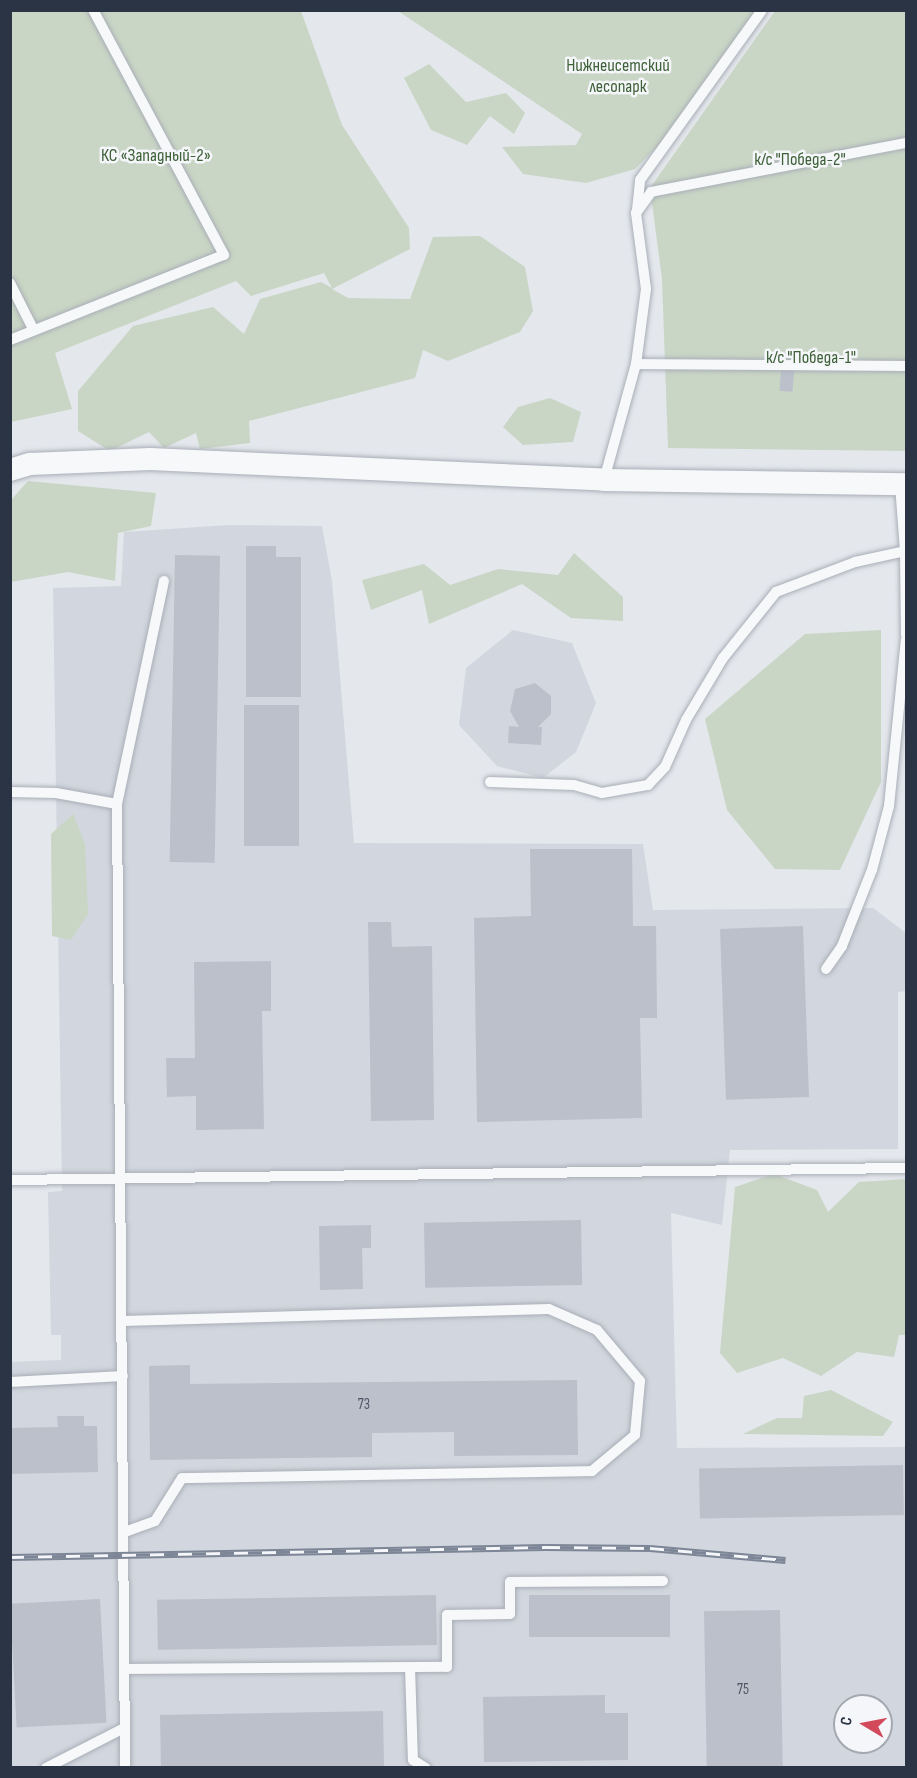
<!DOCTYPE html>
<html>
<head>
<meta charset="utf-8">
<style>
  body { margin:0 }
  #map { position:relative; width:917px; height:1778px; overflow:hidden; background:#e4e7ec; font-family:"Sofia Sans Condensed",sans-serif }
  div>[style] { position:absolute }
  .built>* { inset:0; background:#d2d6de }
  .green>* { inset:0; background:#c9d6c5 }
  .building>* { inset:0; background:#bbc0ca; transform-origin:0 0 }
  .roads { filter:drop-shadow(0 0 2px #a9aeb7) drop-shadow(0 0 2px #a9aeb7) }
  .lane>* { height:10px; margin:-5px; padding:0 5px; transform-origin:5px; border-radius:5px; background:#f7f8fa }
  .street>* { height:22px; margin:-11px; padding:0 11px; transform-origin:11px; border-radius:11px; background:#f7f8fa }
  .rail>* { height:7px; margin-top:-3.5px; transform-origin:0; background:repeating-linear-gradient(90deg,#f4f6f9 0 14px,#7d8696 0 28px); box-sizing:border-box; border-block:2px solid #7d8696 }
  span { translate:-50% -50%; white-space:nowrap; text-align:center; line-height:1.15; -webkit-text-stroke:5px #f4f6f9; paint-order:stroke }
  .number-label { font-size:15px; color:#4f5766 }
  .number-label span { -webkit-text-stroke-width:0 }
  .park-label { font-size:18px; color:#3f6138 }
  .frame { position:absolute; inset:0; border:12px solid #2b3445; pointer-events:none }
  .north { position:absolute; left:833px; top:1694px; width:60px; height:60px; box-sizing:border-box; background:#f4f6f9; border:2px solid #a4a8b1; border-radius:50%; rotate:280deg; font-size:16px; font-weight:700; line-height:24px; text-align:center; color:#2b3445 }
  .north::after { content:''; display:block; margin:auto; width:21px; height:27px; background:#d1495b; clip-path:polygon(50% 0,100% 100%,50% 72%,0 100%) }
</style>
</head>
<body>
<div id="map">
  <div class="built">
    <i style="clip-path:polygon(evenodd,229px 525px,322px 526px,332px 581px,354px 843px,643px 844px,653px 910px,873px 908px,906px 933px,906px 991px,898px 992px,898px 1149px,730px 1150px,722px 1225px,671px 1213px,677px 1448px,906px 1447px,906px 1767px,11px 1767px,10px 1362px,61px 1360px,61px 1335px,51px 1335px,48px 1192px,62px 1191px,53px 588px,121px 586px,124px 532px,229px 525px,845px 1706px,881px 1706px,881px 1742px,845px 1742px,845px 1706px)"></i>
    <i style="clip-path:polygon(513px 630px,572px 643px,596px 703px,576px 752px,543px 778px,497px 766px,459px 725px,466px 668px)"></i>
  </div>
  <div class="green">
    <i style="clip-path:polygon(10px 11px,301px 11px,342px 125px,409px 228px,410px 249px,332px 289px,348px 298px,410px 299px,433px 237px,480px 236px,525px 267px,533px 311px,520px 332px,448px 361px,423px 350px,415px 378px,249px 421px,250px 443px,200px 449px,196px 433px,164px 448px,149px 432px,110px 451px,78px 431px,78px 391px,133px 326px,213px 307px,244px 334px,260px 299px,321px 282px,332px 288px,324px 273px,251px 296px,236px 281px,55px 353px,72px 409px,11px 422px)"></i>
    <i style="clip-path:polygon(398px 11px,759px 11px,679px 125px,635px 169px,586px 183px,523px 174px,502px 147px,576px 145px,582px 134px)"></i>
    <i style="clip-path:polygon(775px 11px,906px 11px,906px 451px,668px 448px,662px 279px,650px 188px)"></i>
    <i style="clip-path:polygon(429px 64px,466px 102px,506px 93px,525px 113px,514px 134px,490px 116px,467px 145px,431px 130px,404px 78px)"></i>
    <i style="clip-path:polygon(550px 398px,581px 412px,573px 442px,523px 445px,503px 427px,518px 407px)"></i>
    <i style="clip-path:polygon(28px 481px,156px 493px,151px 526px,118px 533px,115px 581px,68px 572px,11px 582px,11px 500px)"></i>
    <i style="clip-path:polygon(574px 553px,623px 597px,623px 621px,571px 618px,522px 584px,429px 624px,422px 590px,371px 610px,362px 580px,424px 564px,450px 585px,498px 569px,558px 575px)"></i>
    <i style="clip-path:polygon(881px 630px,881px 782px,840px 870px,775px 869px,727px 810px,705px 719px,805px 634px)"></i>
    <i style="clip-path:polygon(73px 814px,85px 844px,88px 914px,71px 940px,52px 936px,51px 834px)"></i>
    <i style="clip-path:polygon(774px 1174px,817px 1190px,828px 1212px,859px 1182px,906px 1179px,906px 1335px,899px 1335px,894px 1357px,857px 1352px,821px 1376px,783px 1358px,737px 1373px,720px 1353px,735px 1187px)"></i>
    <i style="clip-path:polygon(831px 1390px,893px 1422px,883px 1436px,743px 1434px,777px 1418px,802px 1418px,804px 1396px)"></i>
  </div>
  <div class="building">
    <i style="left:781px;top:370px;width:13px;height:21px;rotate:4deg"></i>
    <i style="clip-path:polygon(246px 546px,276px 546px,276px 557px,301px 557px,301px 697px,246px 697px)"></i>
    <i style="left:175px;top:555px;width:45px;height:307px;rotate:1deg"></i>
    <i style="clip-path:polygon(535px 683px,551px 696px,551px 714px,538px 727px,542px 727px,541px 745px,508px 743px,509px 726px,519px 727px,510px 711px,515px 689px)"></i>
    <i style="left:299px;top:705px;width:141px;height:55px;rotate:90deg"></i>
    <i style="clip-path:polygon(530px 849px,632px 849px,633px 926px,656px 926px,657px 1018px,640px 1018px,642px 1118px,477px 1122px,474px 918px,531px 916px)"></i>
    <i style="clip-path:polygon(368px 922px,391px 922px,392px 947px,432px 946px,434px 1120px,371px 1121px)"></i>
    <i style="left:803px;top:926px;width:171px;height:83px;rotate:88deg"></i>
    <i style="clip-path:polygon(271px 961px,271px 1011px,262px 1011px,264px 1129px,196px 1130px,196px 1096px,167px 1097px,166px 1058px,195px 1058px,194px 962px)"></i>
    <i style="left:581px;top:1220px;width:65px;height:157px;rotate:89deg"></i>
    <i style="clip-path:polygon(371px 1225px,371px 1248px,362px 1248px,363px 1289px,320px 1290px,319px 1226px)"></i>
    <i style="clip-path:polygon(190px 1365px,190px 1384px,577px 1380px,578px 1455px,454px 1456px,454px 1432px,372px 1433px,372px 1457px,150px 1460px,149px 1366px)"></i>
    <i style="clip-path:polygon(57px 1416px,84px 1416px,84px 1426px,97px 1426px,98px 1472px,10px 1474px,10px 1428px,58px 1427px)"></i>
    <i style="left:903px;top:1465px;width:50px;height:204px;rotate:89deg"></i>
    <i style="left:436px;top:1595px;width:50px;height:279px;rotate:89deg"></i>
    <i style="left:670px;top:1595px;width:42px;height:141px;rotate:90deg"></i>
    <i style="left:100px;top:1599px;width:124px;height:90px;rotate:87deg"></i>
    <i style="left:780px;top:1610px;width:158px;height:76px;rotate:89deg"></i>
    <i style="clip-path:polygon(605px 1695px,605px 1713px,628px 1713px,628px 1760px,484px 1762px,483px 1697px)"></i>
    <i style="left:383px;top:1711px;width:57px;height:223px;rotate:89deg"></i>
  </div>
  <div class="roads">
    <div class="lane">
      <i style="left:637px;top:210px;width:30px;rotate:-84deg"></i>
      <i style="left:640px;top:180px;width:209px;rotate:-54.3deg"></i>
      <i style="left:10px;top:283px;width:51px;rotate:63.4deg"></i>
      <i style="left:10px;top:340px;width:230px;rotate:-21.7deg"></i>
      <i style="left:224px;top:255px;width:278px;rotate:-118.1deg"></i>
      <i style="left:636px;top:364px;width:270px;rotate:0.4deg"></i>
      <i style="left:604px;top:480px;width:120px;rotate:-74.6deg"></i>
      <i style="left:636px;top:364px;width:76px;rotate:-82.4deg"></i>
      <i style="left:646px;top:289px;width:77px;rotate:-97.5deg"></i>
      <i style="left:636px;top:213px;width:26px;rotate:-54deg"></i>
      <i style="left:651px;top:192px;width:260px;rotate:-10.9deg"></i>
      <i style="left:905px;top:551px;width:84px;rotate:89.3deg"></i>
      <i style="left:490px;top:782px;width:84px;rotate:2deg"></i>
      <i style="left:574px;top:785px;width:29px;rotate:16deg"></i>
      <i style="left:602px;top:793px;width:47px;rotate:-9.9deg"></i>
      <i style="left:648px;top:785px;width:25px;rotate:-47deg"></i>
      <i style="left:665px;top:767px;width:51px;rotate:-65.9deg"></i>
      <i style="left:686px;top:720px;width:72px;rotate:-59.2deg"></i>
      <i style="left:723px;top:658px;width:85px;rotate:-51.2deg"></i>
      <i style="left:776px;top:592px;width:85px;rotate:-20.8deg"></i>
      <i style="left:855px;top:562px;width:51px;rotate:-12.4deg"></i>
      <i style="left:905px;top:551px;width:67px;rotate:-94.3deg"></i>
      <i style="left:10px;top:792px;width:46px;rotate:1.2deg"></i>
      <i style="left:56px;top:793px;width:62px;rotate:10.2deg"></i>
      <i style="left:117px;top:804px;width:228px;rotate:-78.1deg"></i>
      <i style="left:117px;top:804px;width:964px;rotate:89.52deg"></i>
      <i style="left:826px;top:969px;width:28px;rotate:-55deg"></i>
      <i style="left:842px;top:946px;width:82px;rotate:-68.5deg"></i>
      <i style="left:872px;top:870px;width:66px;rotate:-75.1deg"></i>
      <i style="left:889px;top:806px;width:167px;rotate:-84.2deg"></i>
      <i style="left:10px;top:1180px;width:896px;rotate:-0.77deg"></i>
      <i style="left:123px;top:1321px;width:426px;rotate:-1.6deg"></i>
      <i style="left:549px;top:1309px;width:52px;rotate:23.6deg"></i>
      <i style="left:597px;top:1330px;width:67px;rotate:49.9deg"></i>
      <i style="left:640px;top:1381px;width:54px;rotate:95.3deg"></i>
      <i style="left:635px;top:1435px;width:56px;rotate:140.1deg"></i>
      <i style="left:592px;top:1471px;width:410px;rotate:179deg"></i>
      <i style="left:182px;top:1478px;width:51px;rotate:122.1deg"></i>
      <i style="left:155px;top:1521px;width:33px;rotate:160deg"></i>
      <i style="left:10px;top:1382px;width:113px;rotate:-3deg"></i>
      <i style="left:410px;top:1667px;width:93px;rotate:88.2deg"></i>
      <i style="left:413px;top:1760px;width:15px;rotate:32deg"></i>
      <i style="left:124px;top:1669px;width:323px;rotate:-0.4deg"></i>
      <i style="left:447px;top:1667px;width:52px;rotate:-90deg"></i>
      <i style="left:447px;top:1615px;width:63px;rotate:-0.9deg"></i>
      <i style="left:510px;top:1614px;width:32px;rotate:-90deg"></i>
      <i style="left:510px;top:1582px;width:153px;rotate:-0.4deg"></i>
      <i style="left:46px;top:1768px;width:88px;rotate:-27.1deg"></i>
    </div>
    <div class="street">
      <i style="left:10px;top:470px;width:21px;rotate:-17deg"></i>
      <i style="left:30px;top:464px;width:120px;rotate:-2.4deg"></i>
      <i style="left:150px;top:459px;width:454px;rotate:2.6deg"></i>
      <i style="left:604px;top:480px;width:302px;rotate:0.8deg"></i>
    </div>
  </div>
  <div class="rail">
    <i style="left:10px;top:1557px;width:536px;rotate:-1.07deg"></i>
    <i style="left:546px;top:1547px;width:104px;rotate:0.6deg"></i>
    <i style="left:650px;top:1548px;width:136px;rotate:5.1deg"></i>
  </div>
  <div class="number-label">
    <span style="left:364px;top:1405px">73</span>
    <span style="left:743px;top:1690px">75</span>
  </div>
  <div class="park-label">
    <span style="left:618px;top:77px">Нижнеисетский<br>лесопарк</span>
    <span style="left:156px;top:156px">КС «Западный-2»</span>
    <span style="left:800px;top:160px">к/с "Победа-2"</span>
    <span style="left:811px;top:358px">к/с "Победа-1"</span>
  </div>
  <div class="frame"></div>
  <div class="north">С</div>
</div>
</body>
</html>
